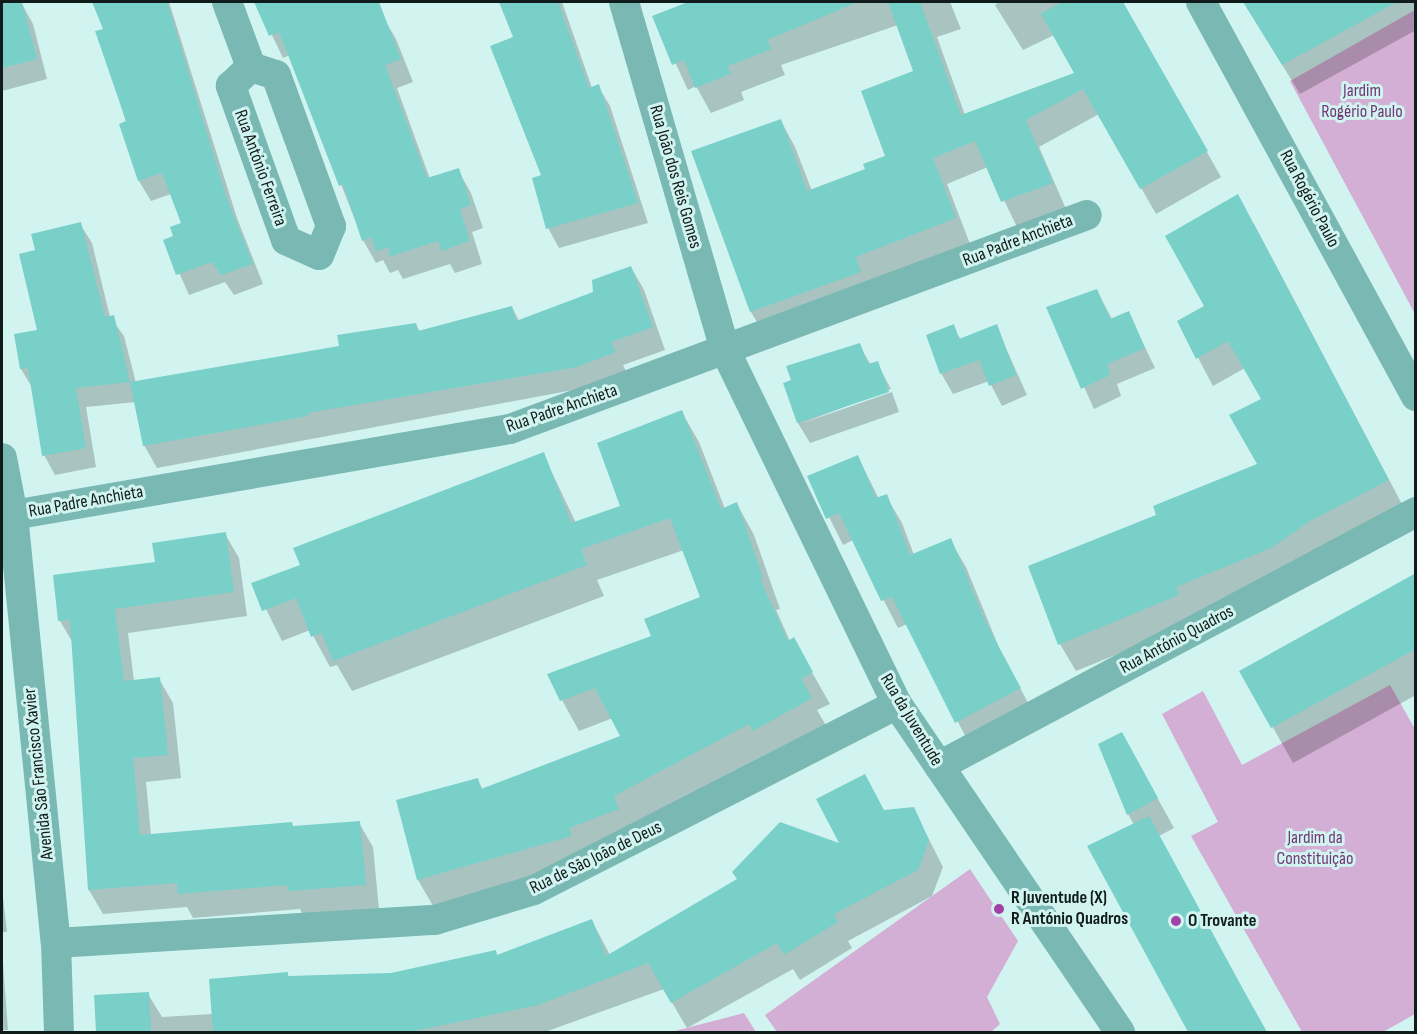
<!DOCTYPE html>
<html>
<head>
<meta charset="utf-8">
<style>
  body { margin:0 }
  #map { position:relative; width:1417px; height:1034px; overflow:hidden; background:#d2f4f1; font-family:"Sofia Sans Condensed",sans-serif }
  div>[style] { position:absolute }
  .green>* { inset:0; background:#d3afd5 }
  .shadow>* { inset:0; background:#0003 }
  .building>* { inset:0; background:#78d0c8; transform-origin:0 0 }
  .minor>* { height:30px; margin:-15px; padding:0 15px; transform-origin:15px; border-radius:15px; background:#79b8b3 }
  .dots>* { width:16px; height:16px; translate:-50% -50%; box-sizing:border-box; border:3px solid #d2f4f1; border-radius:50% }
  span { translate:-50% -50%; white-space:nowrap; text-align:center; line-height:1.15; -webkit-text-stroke:6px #d2f4f1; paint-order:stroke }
  .park-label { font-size:18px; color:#713875 }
  .street-label { font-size:18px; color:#101c1b }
  .poi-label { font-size:18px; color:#101c1b; font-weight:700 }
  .left { translate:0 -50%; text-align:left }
  .frame { position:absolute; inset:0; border:3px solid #101c1b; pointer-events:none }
</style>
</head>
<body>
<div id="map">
  <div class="green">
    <i style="clip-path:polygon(1415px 10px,1415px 314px,1290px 81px)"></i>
    <i style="clip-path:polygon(1390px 685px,1415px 729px,1415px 1014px,1383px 1032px,1302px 1032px,1191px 836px,1218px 822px,1162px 714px,1203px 691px,1242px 765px)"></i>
    <i style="clip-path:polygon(970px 869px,1018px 941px,987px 997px,1000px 1024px,991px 1032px,777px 1032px,765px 1015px)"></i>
    <i style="clip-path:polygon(744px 1013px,756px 1032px,671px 1032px)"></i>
  </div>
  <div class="shadow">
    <i style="clip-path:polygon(94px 2px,169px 2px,237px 218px,263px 284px,234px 295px,225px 282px,189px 295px,165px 241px,175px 237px,183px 224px,171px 194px,151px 201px,139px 181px,105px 30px)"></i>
    <i style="clip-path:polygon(256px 2px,372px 2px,379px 18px,383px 17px,396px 39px,413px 82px,397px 88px,430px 179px,458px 170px,471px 193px,483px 228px,472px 232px,482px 264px,455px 273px,450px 264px,403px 279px,398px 270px,390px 273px,383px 260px,376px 263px,363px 240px,290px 55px,283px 58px)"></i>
    <i style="clip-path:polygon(500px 2px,562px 2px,592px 88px,598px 86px,610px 106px,648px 223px,559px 248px,548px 228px,543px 176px,515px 38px)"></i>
    <i style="clip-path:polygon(692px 2px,950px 2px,961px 29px,937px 37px,965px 115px,1076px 74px,1054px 35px,1023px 50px,995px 5px,999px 2px,1122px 2px,1221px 177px,1156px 214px,1099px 114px,1039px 147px,1066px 209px,1017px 227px,988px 167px,947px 184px,970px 244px,766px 337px,751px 312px,693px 152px,781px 121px,795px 147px,812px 191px,867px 170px,887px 157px,915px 72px,898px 25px,781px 65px,785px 75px,741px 92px,744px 100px,711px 113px,696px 86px,688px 90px,654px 17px)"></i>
    <i style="clip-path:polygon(1244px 2px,1416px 2px,1416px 30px,1300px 94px)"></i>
    <i style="clip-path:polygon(22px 4px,33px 24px,47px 79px,2px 91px,2px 9px)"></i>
    <i style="clip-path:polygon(80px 224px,92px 243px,110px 317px,124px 336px,136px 383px,341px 347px,416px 324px,420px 332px,512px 307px,519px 321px,595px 293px,631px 267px,644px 290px,665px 350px,623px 365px,628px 375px,589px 387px,157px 468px,144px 445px,136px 402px,86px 407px,96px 467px,55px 475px,44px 455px,33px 389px,21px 369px,16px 335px,39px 331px,37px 251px)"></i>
    <i style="clip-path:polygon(1254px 224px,1404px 508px,1286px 573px,1191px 615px,1194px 623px,1076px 671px,1060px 644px,1158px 516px,1259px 465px,1263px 400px,1245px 368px,1213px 386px,1179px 322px,1206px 307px)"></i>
    <i style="clip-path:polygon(1097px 291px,1112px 319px,1128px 312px,1155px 368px,1117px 384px,1121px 396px,1094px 409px,1048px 308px)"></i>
    <i style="clip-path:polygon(953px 326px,961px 340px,996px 326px,1027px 395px,1002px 406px,989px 381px,953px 394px,941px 373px)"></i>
    <i style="clip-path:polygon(859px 345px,871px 365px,877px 363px,891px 389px,800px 424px,892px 392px,899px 412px,810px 443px,798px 423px,785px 384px)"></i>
    <i style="clip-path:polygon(681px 411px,699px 442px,725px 509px,737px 504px,754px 535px,780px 609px,776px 610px,790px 641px,793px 639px,830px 704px,817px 710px,828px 729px,636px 840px,436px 911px,418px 880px,398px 801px,478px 780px,483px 790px,623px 736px,613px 718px,579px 731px,562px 700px,653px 637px,702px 597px,684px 550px,597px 580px,604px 596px,352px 691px,337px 665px,330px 667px,310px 630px,282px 641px,253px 583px,301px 565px,543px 454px,576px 523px,622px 507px)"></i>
    <i style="clip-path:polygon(858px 457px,879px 499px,886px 496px,902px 523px,914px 555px,950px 540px,966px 567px,1000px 650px,1035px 716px,972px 749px,907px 624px,898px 628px,853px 540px,843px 545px,809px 477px)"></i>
    <i style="clip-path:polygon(225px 534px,239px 558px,247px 616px,128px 633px,134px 681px,159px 679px,173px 703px,181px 778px,146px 782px,151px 835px,359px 823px,373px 847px,379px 909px,303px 915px,300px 909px,193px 918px,187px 907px,103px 914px,89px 890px,73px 643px,60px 621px,55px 576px,157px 563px)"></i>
    <i style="clip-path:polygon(1416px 575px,1416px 695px,1293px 763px,1241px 671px)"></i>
    <i style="clip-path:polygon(1138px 763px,1174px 828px,1159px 836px,1266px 1032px,1190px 1032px,1089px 846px,1134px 825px,1128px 814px)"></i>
    <i style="clip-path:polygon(913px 808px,943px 867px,932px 896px,848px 941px,852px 948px,800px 980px,793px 969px,687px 1028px,664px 989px,545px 1032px,98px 1032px,96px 996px,148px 994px,162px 1017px,213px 1014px,287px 974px,289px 977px,391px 974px,495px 952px,498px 956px,592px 921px,610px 955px,842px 846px,885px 812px)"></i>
    <i style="clip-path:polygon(2px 888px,7px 932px,2px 932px)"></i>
    <i style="clip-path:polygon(2px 950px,8px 1030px,2px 1030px)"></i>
  </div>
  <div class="building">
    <i style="clip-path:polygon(2px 2px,22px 2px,37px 59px,2px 68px)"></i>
    <i style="clip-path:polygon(92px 2px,167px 2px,226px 196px,253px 264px,221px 275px,212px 262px,176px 275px,163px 240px,173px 236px,170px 227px,181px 223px,162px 173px,138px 181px,119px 124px,126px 121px,95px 31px,103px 29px)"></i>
    <i style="clip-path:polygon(254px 2px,379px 2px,401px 59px,385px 65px,427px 178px,459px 168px,471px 205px,460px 209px,470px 241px,441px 251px,438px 241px,389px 257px,389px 247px,376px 251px,371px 237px,362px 241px,343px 184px,339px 186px,279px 32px,269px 36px)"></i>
    <i style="clip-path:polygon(499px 2px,558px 2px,589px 88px,599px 84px,638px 203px,546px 229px,532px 178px,541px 175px,490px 46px,513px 37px)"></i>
    <i style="clip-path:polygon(688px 2px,858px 2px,767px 40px,772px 49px,728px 66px,731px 74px,695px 88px,684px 60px,672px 65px,652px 16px)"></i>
    <i style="clip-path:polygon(888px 2px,920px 2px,961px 115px,1074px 73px,1041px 14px,1062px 2px,1123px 2px,1208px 151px,1140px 189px,1083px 89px,1026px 120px,1053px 183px,1001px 202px,975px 141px,933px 158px,956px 218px,856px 257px,861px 272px,750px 312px,691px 151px,781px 119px,807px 191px,865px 169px,863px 164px,885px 156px,861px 91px,913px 71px)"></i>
    <i style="clip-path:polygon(1243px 2px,1397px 2px,1282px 65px)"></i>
    <i style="clip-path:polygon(1238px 194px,1389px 480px,1310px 521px,1271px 548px,1176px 587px,1179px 595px,1058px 645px,1028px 566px,1156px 515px,1153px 506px,1257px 464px,1229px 415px,1261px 399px,1228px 341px,1196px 359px,1177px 321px,1204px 306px,1165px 236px)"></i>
    <i style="clip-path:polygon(81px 222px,105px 317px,114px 315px,130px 382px,76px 388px,86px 448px,42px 456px,28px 368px,20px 369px,14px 334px,37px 330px,19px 254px,35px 250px,31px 234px)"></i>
    <i style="clip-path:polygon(631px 266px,653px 327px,611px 342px,616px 352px,577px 367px,307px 413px,308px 416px,143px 446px,130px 382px,339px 346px,337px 335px,416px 323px,418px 331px,512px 306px,516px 321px,593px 292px,592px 280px)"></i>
    <i style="clip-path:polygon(1097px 289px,1110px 319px,1129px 311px,1145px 348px,1107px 364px,1110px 375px,1081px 389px,1046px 307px)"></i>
    <i style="clip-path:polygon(954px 324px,959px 339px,997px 324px,1016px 375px,989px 386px,979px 360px,940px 374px,926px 335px)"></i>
    <i style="clip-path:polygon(860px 343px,868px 364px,878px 361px,889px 392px,797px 423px,783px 383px,791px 380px,786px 366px)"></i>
    <i style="clip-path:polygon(682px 410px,721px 509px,737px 502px,763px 578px,760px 579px,788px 641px,794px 637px,813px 672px,801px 679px,812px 698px,753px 731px,749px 724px,614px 796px,619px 809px,569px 828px,572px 836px,417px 880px,396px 800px,478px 778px,481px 789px,620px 736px,595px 688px,560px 701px,547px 674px,651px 636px,644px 619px,700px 597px,670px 518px,581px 549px,587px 565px,333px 661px,322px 633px,311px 637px,296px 598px,262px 611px,251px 583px,300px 565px,293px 548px,544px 452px,571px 523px,620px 506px,597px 443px)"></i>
    <i style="clip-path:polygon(858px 455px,876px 498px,887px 494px,910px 555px,951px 538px,985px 621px,1021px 688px,955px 723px,892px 597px,881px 601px,839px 513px,826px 519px,807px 476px)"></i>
    <i style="clip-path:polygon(226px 532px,234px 592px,115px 609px,124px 681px,160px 677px,168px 755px,133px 758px,140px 835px,292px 822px,293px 826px,360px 821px,366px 885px,288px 891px,287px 885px,178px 894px,177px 883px,88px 890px,70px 620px,58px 621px,53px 575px,155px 562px,152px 543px)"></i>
    <i style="clip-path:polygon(1416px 573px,1416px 649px,1271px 728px,1239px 671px)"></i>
    <i style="clip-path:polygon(1122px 732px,1158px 798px,1127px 815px,1098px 744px)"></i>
    <i style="clip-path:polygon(865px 774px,884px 810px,914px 807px,929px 840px,918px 870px,834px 914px,838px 922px,784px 955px,777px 943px,671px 1003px,648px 963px,538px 1005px,410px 1032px,213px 1032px,209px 979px,288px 972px,288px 976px,391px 973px,496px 950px,497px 955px,592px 919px,606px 956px,737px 879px,732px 872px,780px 822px,839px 843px,816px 799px)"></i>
    <i style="clip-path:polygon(1149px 816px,1244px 991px,1267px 1032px,1188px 1032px,1087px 846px)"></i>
    <i style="left:149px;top:992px;width:40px;height:55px;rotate:87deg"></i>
  </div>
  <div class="minor">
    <i style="left:227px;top:2px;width:69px;rotate:69.7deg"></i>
    <i style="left:624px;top:2px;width:365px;rotate:73.8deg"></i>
    <i style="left:726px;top:352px;width:391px;rotate:64.1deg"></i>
    <i style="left:897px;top:704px;width:397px;rotate:55.8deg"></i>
    <i style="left:1201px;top:2px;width:449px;rotate:61.4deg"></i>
    <i style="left:251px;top:67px;width:26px;rotate:18deg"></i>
    <i style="left:276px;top:75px;width:161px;rotate:70deg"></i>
    <i style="left:331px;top:226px;width:31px;rotate:112deg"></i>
    <i style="left:319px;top:255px;width:36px;rotate:-156deg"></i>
    <i style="left:286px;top:240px;width:164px;rotate:-109.7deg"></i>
    <i style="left:231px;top:86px;width:28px;rotate:-44deg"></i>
    <i style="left:2px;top:458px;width:58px;rotate:79.1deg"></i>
    <i style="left:13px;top:515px;width:430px;rotate:84.3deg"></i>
    <i style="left:56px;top:943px;width:89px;rotate:88.1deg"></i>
    <i style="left:13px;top:515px;width:504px;rotate:-9.82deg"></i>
    <i style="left:510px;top:429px;width:615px;rotate:-20.35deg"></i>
    <i style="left:939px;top:766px;width:540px;rotate:-28.04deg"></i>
    <i style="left:56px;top:943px;width:380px;rotate:-3.5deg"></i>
    <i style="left:435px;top:920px;width:103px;rotate:-16.9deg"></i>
    <i style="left:534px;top:890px;width:408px;rotate:-27.1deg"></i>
  </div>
  <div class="dots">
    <i style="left:999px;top:909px;background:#a242a9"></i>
    <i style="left:1176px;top:921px;background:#a242a9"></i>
  </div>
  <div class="park-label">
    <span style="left:1362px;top:102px">Jardim<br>Rogério Paulo</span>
    <span style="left:1315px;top:849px">Jardim da<br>Constituição</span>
  </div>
  <div class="street-label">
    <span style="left:260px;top:168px;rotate:70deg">Rua António Ferreira</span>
    <span style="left:675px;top:177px;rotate:74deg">Rua João dos Reis Gomes</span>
    <span style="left:1309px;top:199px;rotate:62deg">Rua Rogério Paulo</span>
    <span style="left:1018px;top:241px;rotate:-21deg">Rua Padre Anchieta</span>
    <span style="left:562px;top:409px;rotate:-19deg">Rua Padre Anchieta</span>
    <span style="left:86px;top:502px;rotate:-10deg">Rua Padre Anchieta</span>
    <span style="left:1177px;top:640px;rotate:-28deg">Rua António Quadros</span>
    <span style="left:911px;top:720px;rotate:59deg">Rua da Juventude</span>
    <span style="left:39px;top:774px;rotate:-96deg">Avenida São Francisco Xavier</span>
    <span style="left:596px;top:858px;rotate:-26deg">Rua de São João de Deus</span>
  </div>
  <div class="poi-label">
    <span class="left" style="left:1011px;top:909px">R Juventude (X)<br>R António Quadros</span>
    <span class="left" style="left:1188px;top:921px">O Trovante</span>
  </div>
  <div class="frame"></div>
</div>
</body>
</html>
